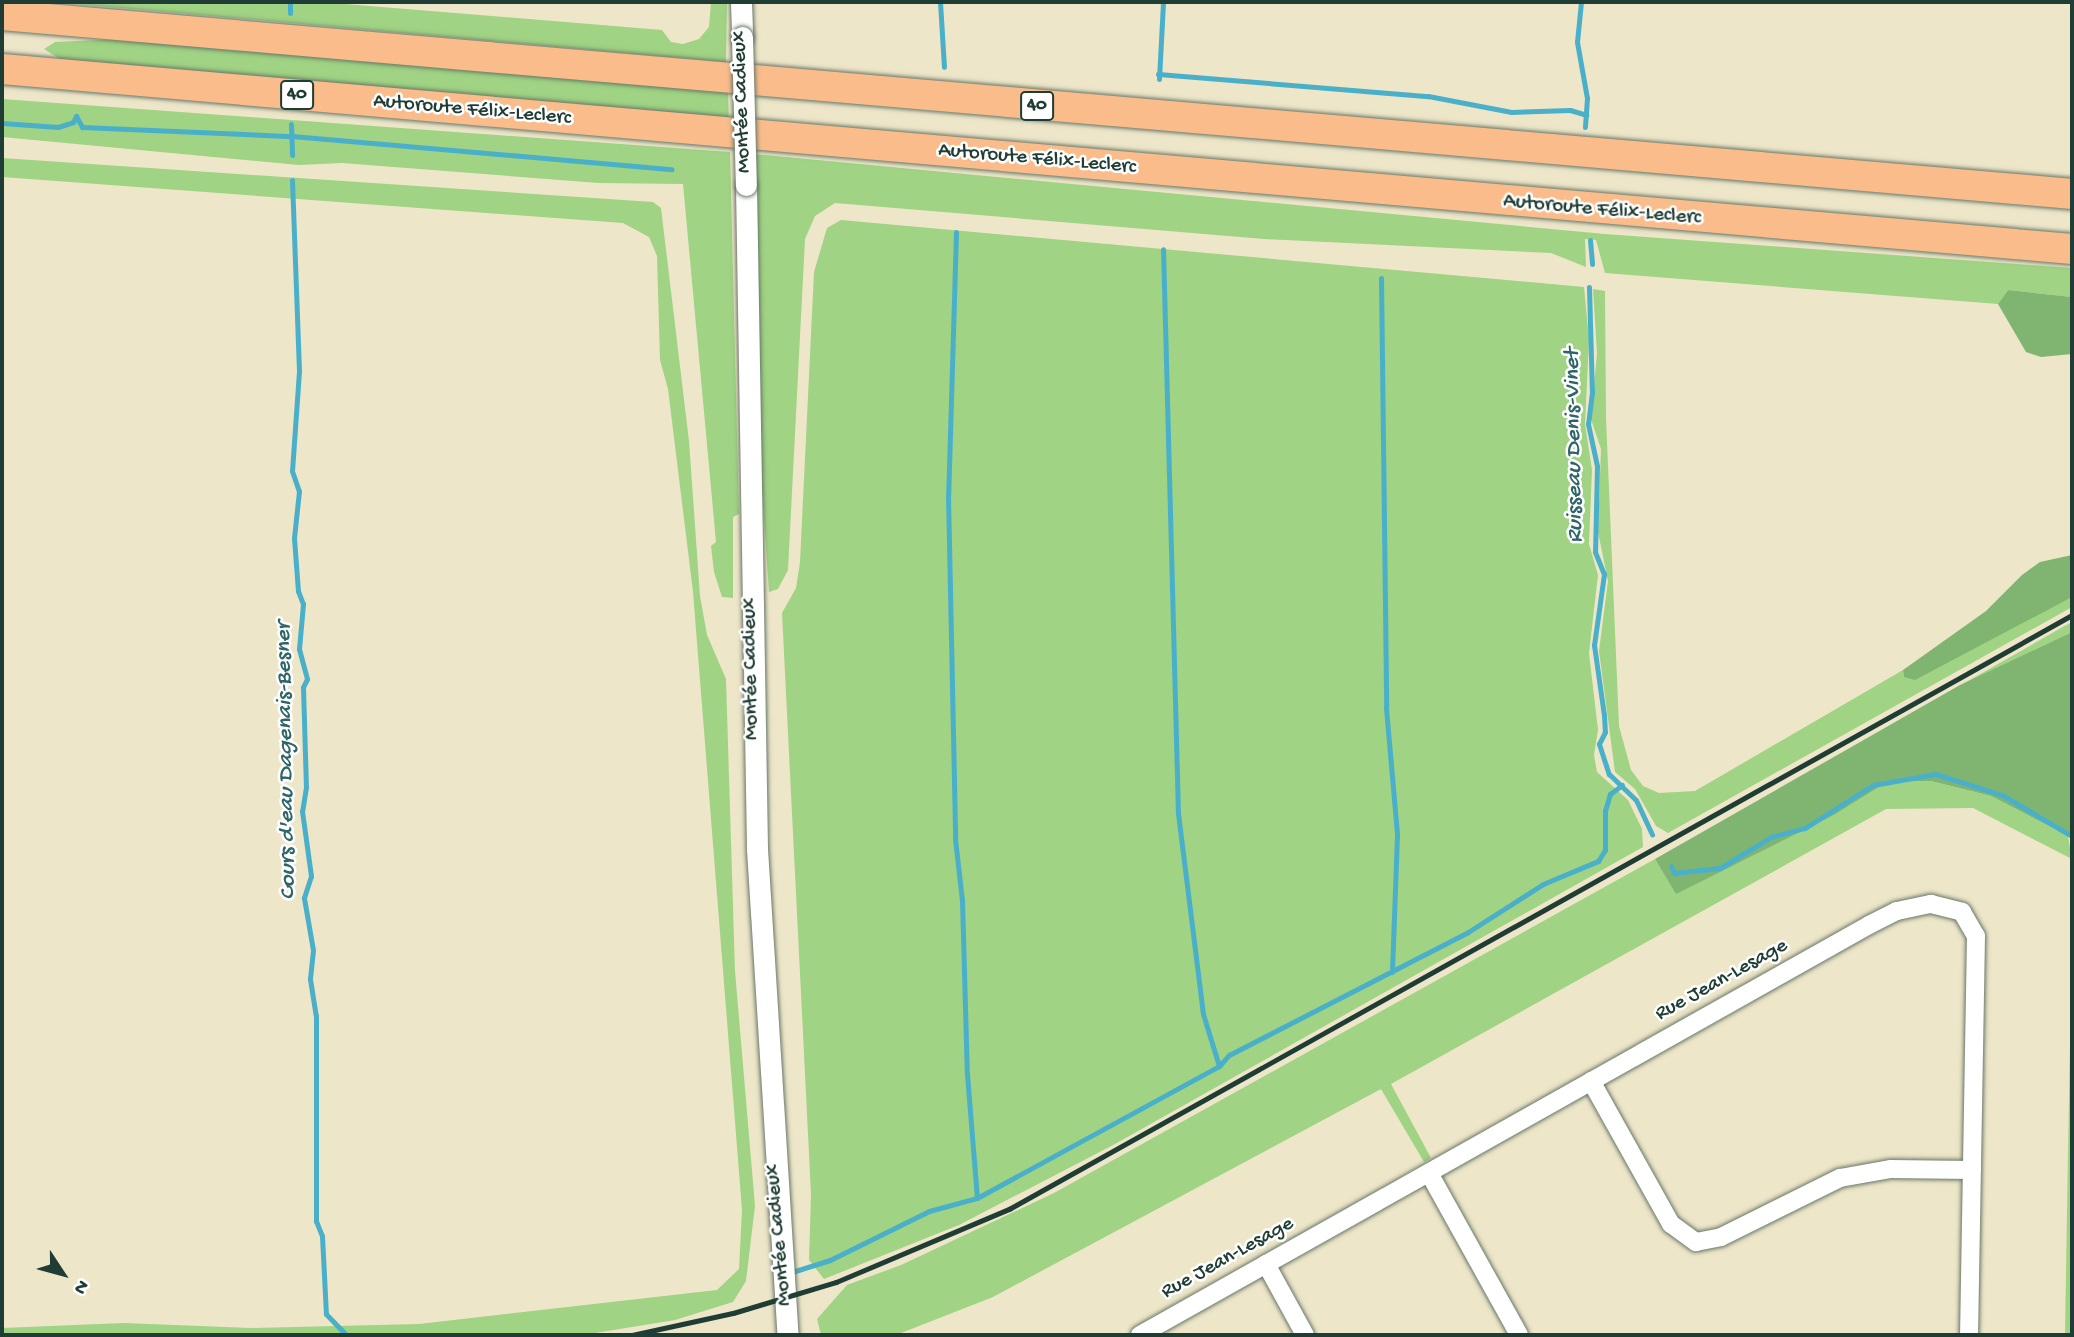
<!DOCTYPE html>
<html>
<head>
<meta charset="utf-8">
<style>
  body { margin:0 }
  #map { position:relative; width:2074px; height:1337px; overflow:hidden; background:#eee6c9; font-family:"Gochi Hand",sans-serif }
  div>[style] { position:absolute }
  .green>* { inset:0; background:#a0d383 }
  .forest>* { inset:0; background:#80b571 }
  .stream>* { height:5px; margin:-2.5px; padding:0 2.5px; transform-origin:2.5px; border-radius:2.5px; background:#4ab0c9 }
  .roads { filter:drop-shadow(0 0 2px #677868) drop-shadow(0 0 2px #677868) }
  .minor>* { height:18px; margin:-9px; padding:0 9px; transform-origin:9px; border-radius:9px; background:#fff }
  .tertiary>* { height:21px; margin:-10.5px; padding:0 10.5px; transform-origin:10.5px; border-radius:10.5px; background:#fff }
  .motorway>* { height:30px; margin:-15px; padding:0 15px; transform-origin:15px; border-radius:15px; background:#fabc8b }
  .rail>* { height:5px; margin:-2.5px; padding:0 2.5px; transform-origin:2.5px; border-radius:2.5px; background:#1f3d34 }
  .bridges { filter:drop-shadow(0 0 2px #677868) drop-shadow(0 0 2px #677868) }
  .tertiary-bridge>* { height:21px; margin:-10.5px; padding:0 10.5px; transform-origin:10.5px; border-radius:10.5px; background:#fff }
  span { translate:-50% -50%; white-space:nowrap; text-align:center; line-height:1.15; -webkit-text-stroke:5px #fff; paint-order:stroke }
  .shield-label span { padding:2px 5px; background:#fff; border:2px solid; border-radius:5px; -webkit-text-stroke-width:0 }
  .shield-label { font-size:19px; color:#1f3d34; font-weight:700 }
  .street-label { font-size:21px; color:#1f3d34 }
  .water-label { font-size:23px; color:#2e6568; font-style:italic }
  .frame { position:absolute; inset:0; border:4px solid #1f3d34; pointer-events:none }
  .north { position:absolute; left:28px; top:1239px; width:70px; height:70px; -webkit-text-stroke:5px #fff; paint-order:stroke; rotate:126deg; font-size:19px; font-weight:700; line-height:28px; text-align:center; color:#1f3d34 }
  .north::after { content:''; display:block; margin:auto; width:24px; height:32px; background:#1f3d34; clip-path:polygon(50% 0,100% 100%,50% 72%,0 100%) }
</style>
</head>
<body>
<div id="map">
  <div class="green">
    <i style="clip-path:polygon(54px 2px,333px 3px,662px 30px,671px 42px,683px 44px,699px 39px,709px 27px,711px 2px,727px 2px,726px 62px)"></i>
    <i style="clip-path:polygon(122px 39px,728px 92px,729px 122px,60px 59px,44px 49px,55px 42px)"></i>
    <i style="clip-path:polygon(2px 99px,730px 152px,739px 514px,733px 517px,733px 598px,722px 597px,714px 572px,711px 546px,716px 542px,683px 184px,599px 183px,342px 163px,299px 165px,2px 137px)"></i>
    <i style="clip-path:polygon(753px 154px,1605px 234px,2072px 268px,2072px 297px,2008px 290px,1998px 304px,1605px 273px,1596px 240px,1585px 239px,1586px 267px,1551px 253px,1264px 239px,835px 203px,815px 216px,805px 239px,788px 570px,778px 589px,769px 592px,762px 489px)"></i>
    <i style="clip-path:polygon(2px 158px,653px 202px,661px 208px,689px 441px,700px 596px,707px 635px,726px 679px,735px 971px,755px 1206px,746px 1281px,733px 1302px,675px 1320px,583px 1335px,2px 1335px,2px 1328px,124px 1323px,250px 1328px,419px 1324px,717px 1290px,739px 1269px,742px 1210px,693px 592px,668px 389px,660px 360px,657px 256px,649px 237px,623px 223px,2px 177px)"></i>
    <i style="clip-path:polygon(841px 220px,1584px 287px,1589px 339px,1585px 424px,1592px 470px,1589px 544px,1598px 575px,1589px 653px,1598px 730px,1594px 755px,1597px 772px,1628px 800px,1642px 829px,1643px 847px,1115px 1144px,959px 1225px,824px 1279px,809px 1260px,811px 1194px,782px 613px,796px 588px,800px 562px,814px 272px,827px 228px)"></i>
    <i style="clip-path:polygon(1593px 289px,1605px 291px,1606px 418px,1619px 726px,1631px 770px,1643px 786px,1659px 793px,1695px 791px,1903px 670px,1904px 677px,2072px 597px,2072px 607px,1668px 833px,1656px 826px,1635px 789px,1615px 772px,1599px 651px,1608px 581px,1598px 532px,1601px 449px,1591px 419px,1597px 353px)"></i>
    <i style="clip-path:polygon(2072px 622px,2072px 632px,1961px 685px,2061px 628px)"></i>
    <i style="clip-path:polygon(1931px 781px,1991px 796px,2068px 836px,2072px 859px,1973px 808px,1886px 809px,1391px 1084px,1431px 1158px,1424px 1162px,1381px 1089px,993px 1297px,896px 1335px,821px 1335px,817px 1319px,847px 1285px,901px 1265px,1054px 1193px,1655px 859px,1676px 893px,1834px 815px,1887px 782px)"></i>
    <i style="clip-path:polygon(2072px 933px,2072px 1335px,2065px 1335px,2068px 1152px)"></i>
  </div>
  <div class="forest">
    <i style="clip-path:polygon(2008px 290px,2072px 297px,2072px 354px,2041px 357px,2026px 352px,1998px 304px)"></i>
    <i style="clip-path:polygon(2072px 555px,2072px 597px,1915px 680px,1904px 677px,1903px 670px,1986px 611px,2022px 575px,2040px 562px)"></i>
    <i style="clip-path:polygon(2072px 632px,2072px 838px,1991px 796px,1931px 781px,1887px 782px,1834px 815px,1676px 894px,1655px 859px,1960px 685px)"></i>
  </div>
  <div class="stream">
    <i style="left:290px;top:2px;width:11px;rotate:90deg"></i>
    <i style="left:940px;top:2px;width:65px;rotate:86.5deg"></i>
    <i style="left:1581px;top:2px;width:40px;rotate:95.7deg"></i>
    <i style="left:1577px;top:42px;width:57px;rotate:79.9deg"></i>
    <i style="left:1587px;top:98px;width:29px;rotate:94deg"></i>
    <i style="left:1158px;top:74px;width:271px;rotate:4.7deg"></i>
    <i style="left:1428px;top:96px;width:85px;rotate:10.9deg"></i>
    <i style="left:1511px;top:112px;width:59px;rotate:-1.9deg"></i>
    <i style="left:1570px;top:110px;width:17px;rotate:17deg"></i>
    <i style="left:1159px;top:79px;width:77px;rotate:-87deg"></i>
    <i style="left:2px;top:123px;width:56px;rotate:4.1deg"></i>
    <i style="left:58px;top:127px;width:16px;rotate:-18deg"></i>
    <i style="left:73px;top:122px;width:7px;rotate:-63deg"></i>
    <i style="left:76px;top:116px;width:13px;rotate:61deg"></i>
    <i style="left:82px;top:127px;width:210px;rotate:2.5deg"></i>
    <i style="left:292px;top:136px;width:381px;rotate:5deg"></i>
    <i style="left:291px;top:124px;width:31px;rotate:88deg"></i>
    <i style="left:292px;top:180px;width:191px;rotate:87.9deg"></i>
    <i style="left:299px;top:371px;width:100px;rotate:94deg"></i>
    <i style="left:292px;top:471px;width:21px;rotate:71deg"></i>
    <i style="left:299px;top:491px;width:47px;rotate:96.1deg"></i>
    <i style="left:294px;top:538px;width:53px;rotate:85.7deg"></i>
    <i style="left:298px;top:591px;width:14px;rotate:69deg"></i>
    <i style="left:303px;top:604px;width:45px;rotate:95.1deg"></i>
    <i style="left:299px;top:649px;width:31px;rotate:75deg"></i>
    <i style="left:307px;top:679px;width:9px;rotate:117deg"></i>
    <i style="left:303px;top:687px;width:100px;rotate:88.3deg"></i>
    <i style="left:306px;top:787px;width:24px;rotate:99deg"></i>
    <i style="left:302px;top:811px;width:66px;rotate:82.1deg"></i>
    <i style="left:311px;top:876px;width:23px;rotate:108deg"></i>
    <i style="left:304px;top:898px;width:53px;rotate:80.2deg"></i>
    <i style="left:313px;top:950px;width:29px;rotate:96deg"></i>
    <i style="left:310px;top:979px;width:37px;rotate:81deg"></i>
    <i style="left:316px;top:1016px;width:205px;rotate:90deg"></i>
    <i style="left:316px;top:1221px;width:16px;rotate:68deg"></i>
    <i style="left:322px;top:1236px;width:78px;rotate:87.1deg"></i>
    <i style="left:326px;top:1314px;width:29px;rotate:46deg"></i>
    <i style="left:956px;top:232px;width:263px;rotate:91.7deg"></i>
    <i style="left:948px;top:495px;width:344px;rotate:88.8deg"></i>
    <i style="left:955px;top:839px;width:61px;rotate:83.5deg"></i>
    <i style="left:962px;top:900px;width:174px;rotate:88.4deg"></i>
    <i style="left:967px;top:1074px;width:124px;rotate:85.4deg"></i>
    <i style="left:977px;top:1198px;width:276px;rotate:-28.6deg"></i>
    <i style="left:1219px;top:1066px;width:54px;rotate:-107.1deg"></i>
    <i style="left:1203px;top:1014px;width:202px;rotate:-97.1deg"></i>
    <i style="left:1178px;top:814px;width:565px;rotate:-91.52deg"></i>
    <i style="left:1590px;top:240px;width:24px;rotate:85deg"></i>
    <i style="left:1381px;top:278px;width:430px;rotate:89.3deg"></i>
    <i style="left:1386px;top:708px;width:127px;rotate:85deg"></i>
    <i style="left:1397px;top:835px;width:137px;rotate:92.1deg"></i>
    <i style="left:1589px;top:287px;width:105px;rotate:88.4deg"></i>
    <i style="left:1592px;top:392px;width:32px;rotate:97deg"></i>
    <i style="left:1588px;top:424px;width:43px;rotate:77.9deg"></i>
    <i style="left:1597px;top:466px;width:86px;rotate:91.3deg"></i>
    <i style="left:1595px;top:552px;width:24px;rotate:68deg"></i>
    <i style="left:1604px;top:574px;width:72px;rotate:98deg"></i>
    <i style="left:1594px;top:645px;width:71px;rotate:81.9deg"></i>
    <i style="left:1604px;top:715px;width:17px;rotate:87deg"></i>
    <i style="left:1605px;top:732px;width:13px;rotate:117deg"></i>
    <i style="left:1599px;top:744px;width:32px;rotate:72deg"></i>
    <i style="left:1609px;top:774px;width:37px;rotate:44deg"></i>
    <i style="left:1636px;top:800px;width:38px;rotate:65deg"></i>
    <i style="left:1671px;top:866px;width:8px;rotate:67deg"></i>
    <i style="left:1674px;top:873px;width:46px;rotate:-6.2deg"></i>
    <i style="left:1720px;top:868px;width:60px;rotate:-31.3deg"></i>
    <i style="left:1771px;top:837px;width:35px;rotate:-15deg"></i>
    <i style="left:1805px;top:828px;width:80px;rotate:-32.3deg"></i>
    <i style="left:1873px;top:785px;width:63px;rotate:-10.1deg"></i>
    <i style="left:1935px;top:774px;width:70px;rotate:17.4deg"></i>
    <i style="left:2002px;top:795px;width:81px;rotate:30.4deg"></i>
    <i style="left:1219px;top:1066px;width:15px;rotate:-48deg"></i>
    <i style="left:1229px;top:1055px;width:269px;rotate:-27.2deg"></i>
    <i style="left:1468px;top:932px;width:89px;rotate:-32.6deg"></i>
    <i style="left:1543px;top:884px;width:60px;rotate:-22.7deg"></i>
    <i style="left:1598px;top:861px;width:13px;rotate:-58deg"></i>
    <i style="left:1605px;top:850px;width:39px;rotate:-90deg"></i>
    <i style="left:1605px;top:811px;width:18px;rotate:-74deg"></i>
    <i style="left:1610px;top:794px;width:15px;rotate:-37deg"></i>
    <i style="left:789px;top:1273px;width:43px;rotate:-17.6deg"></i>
    <i style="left:830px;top:1260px;width:110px;rotate:-26.3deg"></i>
    <i style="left:929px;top:1211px;width:50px;rotate:-15.2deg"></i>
  </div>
  <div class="roads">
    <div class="minor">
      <i style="left:1591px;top:1081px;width:164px;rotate:60.8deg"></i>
      <i style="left:1671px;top:1224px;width:31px;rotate:36deg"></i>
      <i style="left:1696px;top:1242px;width:25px;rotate:-11deg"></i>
      <i style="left:1721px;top:1237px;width:133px;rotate:-26.4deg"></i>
      <i style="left:1840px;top:1178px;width:52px;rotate:-10deg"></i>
      <i style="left:1891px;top:1169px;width:81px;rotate:0.7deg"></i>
      <i style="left:1429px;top:1173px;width:185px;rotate:60.9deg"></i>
      <i style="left:1266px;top:1264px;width:81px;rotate:61.2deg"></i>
      <i style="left:1140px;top:1335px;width:836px;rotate:-29.35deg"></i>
      <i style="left:1869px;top:925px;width:31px;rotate:-27deg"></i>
      <i style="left:1897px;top:911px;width:35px;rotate:-12deg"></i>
      <i style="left:1931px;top:904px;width:32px;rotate:14deg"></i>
      <i style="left:1962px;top:912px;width:28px;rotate:60deg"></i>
      <i style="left:1976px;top:936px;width:399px;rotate:91deg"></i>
    </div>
    <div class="tertiary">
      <i style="left:741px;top:2px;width:35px;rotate:88deg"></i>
      <i style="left:746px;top:185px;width:664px;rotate:89.05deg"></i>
      <i style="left:757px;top:849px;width:487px;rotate:86.4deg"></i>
    </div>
    <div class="motorway">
      <i style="left:2px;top:15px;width:2078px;rotate:4.94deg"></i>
      <i style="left:2px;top:69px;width:2078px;rotate:4.97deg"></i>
    </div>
  </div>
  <div class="rail">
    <i style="left:632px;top:1335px;width:103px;rotate:-12.3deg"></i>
    <i style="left:733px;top:1313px;width:108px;rotate:-16.8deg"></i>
    <i style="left:836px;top:1282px;width:188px;rotate:-22.9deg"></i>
    <i style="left:1009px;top:1209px;width:1218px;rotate:-29.2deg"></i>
  </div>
  <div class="bridges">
    <div class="tertiary-bridge">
      <i style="left:742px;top:37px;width:148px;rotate:88.5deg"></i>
    </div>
  </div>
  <div class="shield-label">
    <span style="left:297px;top:95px">40</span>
    <span style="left:1037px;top:106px">40</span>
  </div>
  <div class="street-label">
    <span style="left:743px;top:102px;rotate:-92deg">Montée Cadieux</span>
    <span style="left:472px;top:111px;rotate:5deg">Autoroute Félix-Leclerc</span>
    <span style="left:1037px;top:160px;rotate:5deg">Autoroute Félix-Leclerc</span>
    <span style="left:1602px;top:211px;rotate:5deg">Autoroute Félix-Leclerc</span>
    <span style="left:752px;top:669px;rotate:-91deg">Montée Cadieux</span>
    <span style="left:1722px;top:981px;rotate:-29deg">Rue Jean-Lesage</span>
    <span style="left:780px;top:1235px;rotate:-95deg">Montée Cadieux</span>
    <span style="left:1228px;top:1259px;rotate:-29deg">Rue Jean-Lesage</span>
  </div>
  <div class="water-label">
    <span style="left:1575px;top:446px;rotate:-91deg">Ruisseau Denis-Vinet</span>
    <span style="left:287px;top:761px;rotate:-91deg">Cours d'eau Dagenais-Besner</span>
  </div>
  <div class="frame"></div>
  <div class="north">N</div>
</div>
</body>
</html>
